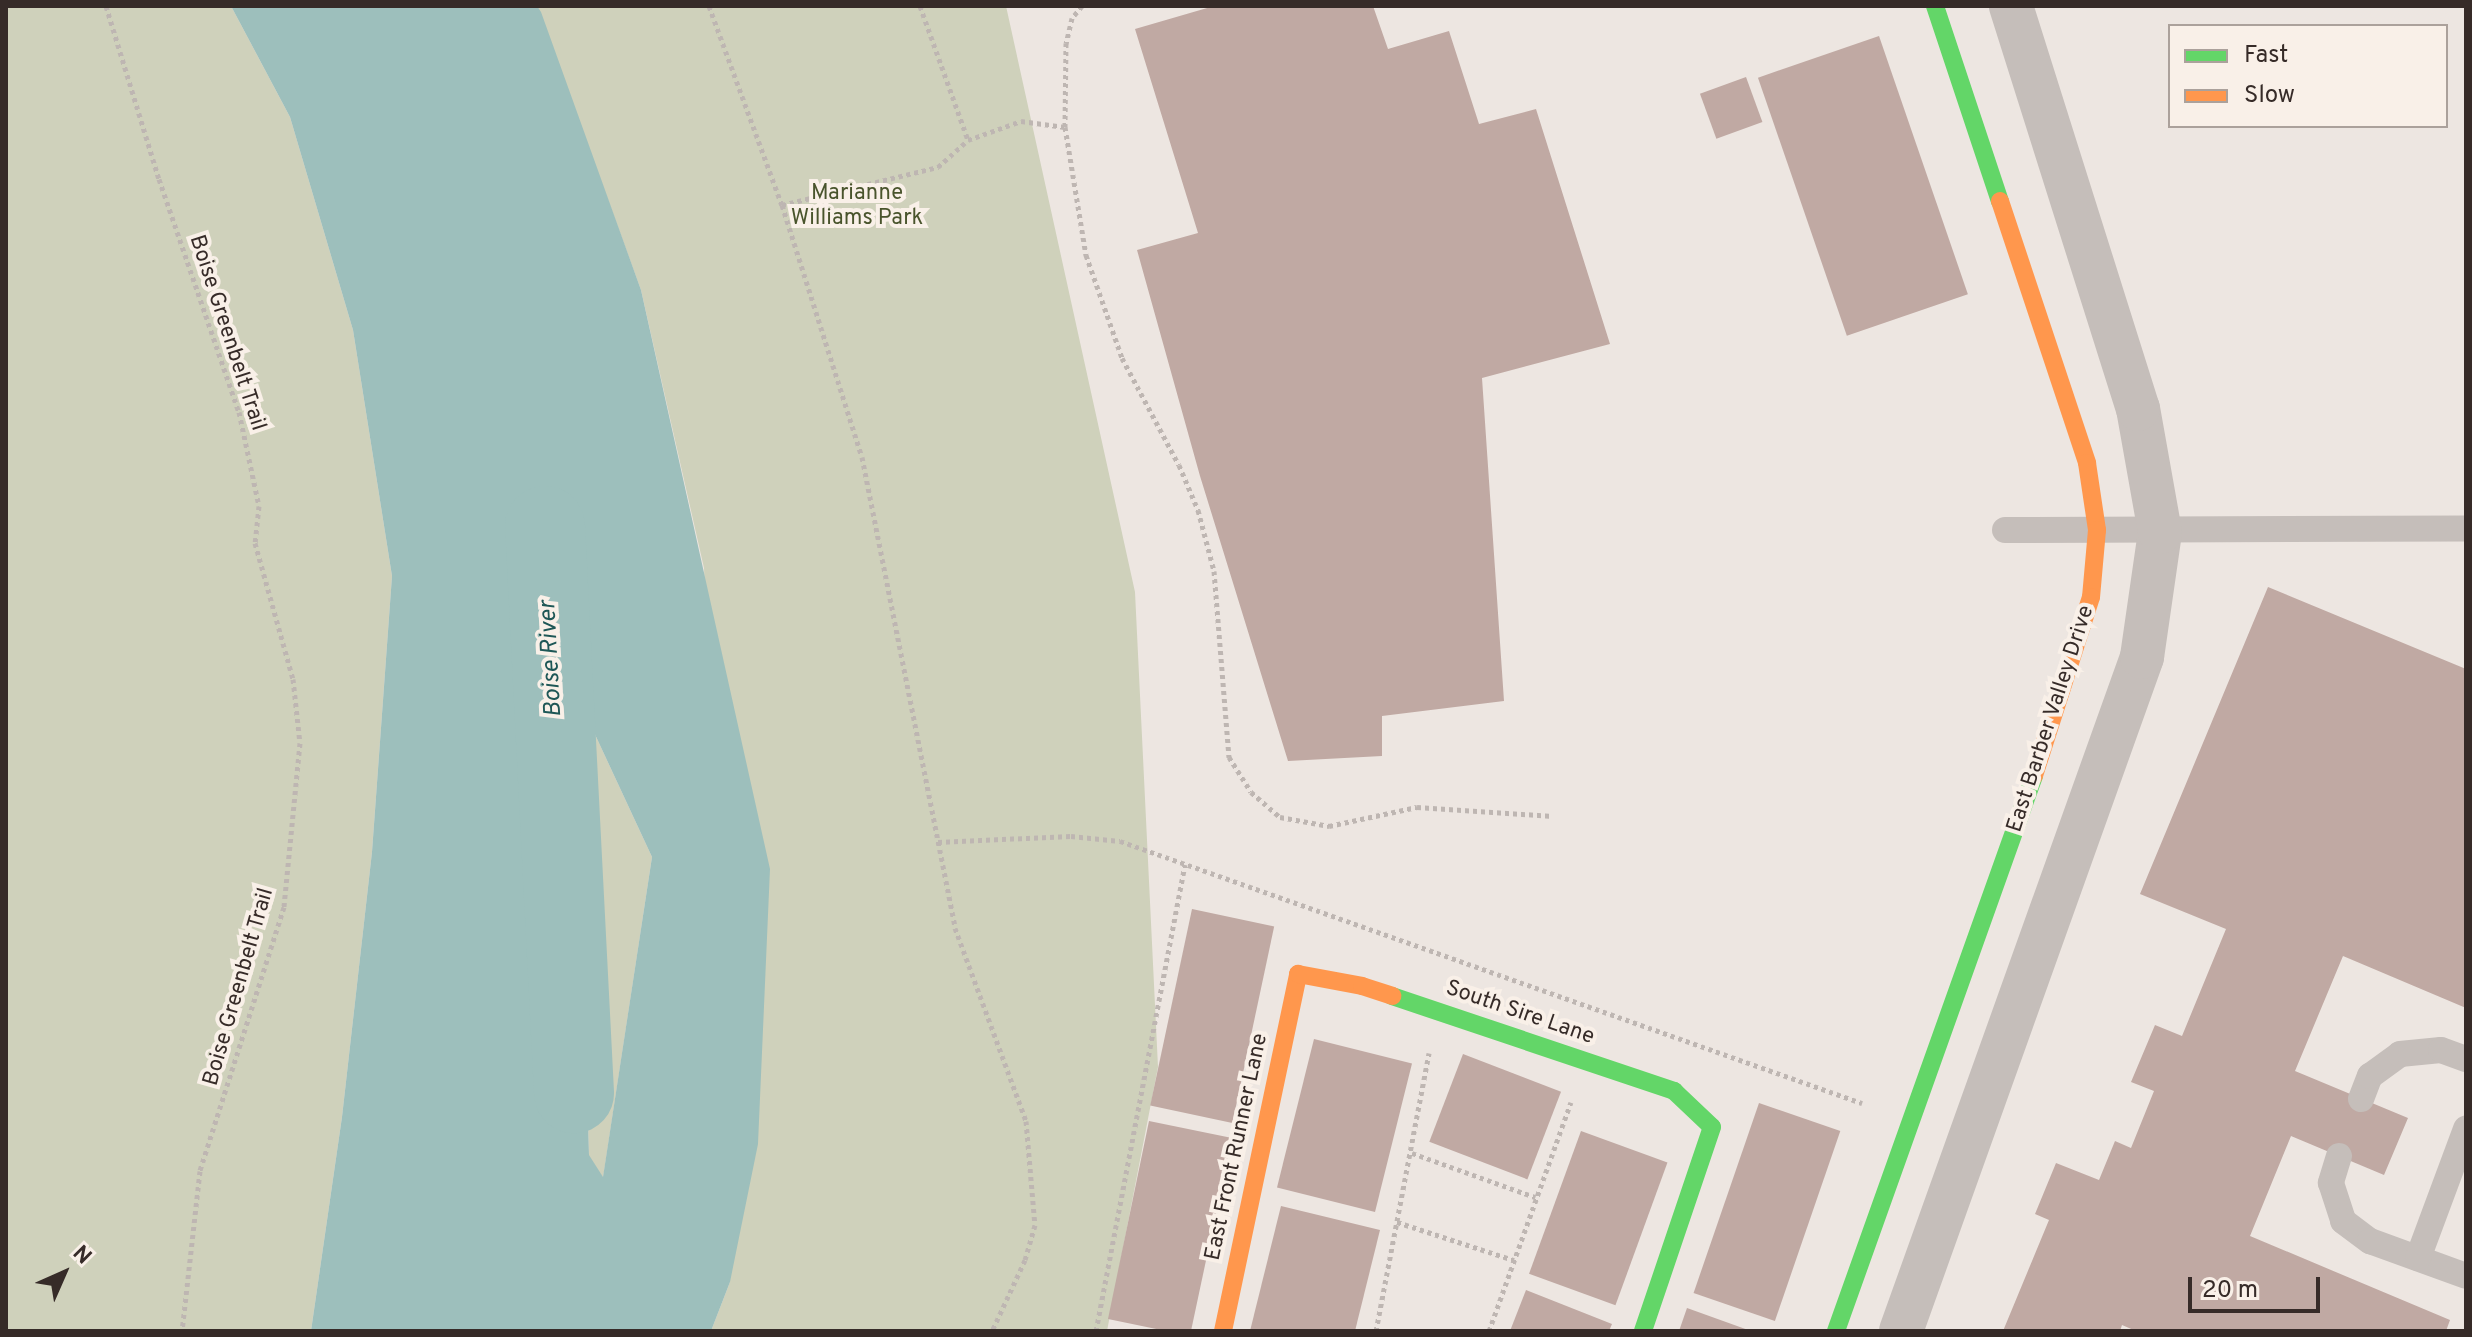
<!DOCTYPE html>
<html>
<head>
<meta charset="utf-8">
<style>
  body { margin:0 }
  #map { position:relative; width:2472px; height:1337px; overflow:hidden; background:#ede6e1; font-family:Overpass,sans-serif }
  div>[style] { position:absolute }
  .green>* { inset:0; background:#cfd1bb }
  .water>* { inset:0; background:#9dbfbc }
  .river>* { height:80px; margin:-40px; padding:0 40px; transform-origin:40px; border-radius:40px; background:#9dbfbc }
  .building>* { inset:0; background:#c0a9a3; transform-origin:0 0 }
  .path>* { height:5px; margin-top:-2.5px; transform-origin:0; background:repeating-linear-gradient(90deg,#beb6b2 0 4px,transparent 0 8px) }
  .lane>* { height:26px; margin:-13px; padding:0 13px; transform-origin:13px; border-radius:13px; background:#c5beba }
  .street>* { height:44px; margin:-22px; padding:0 22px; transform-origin:22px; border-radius:22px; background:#c5beba }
  .fast>* { height:18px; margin:-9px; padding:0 9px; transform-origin:9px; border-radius:9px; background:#63d668 }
  .slow>* { height:18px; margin:-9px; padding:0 9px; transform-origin:9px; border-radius:9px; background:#ff974d }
  span { translate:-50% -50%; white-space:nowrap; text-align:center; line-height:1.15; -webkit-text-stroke:8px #f9f0e8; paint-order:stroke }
  .park-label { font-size:22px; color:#49542c }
  .street-label { font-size:22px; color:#362b28 }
  .water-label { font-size:24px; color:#1e5756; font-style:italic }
  .frame { position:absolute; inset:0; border:8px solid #362b28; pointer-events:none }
  .legend { position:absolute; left:2168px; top:24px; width:280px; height:104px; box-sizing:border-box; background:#f9f0e8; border:2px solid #aba19b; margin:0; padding:10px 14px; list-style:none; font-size:24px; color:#362b28 }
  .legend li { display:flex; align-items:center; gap:16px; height:40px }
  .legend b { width:40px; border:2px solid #aba19b }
  .north { position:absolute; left:24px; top:1233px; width:80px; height:80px; -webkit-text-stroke:6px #f9f0e8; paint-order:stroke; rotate:45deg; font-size:22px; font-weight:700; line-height:32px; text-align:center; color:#362b28 }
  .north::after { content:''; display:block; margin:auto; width:28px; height:36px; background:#362b28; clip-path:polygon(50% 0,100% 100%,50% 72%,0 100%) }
  .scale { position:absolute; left:2188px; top:1277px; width:132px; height:36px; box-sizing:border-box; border:4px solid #362b28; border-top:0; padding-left:10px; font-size:24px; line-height:28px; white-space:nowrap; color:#362b28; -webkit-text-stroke:6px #f9f0e8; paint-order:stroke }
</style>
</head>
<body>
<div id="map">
  <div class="green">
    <i style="clip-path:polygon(6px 6px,231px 6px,290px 117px,353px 330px,392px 576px,372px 852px,342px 1117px,311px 1331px,6px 1331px)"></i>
    <i style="clip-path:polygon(537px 6px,1006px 6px,1135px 592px,1158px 1067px,1107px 1331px,711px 1331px,730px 1282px,704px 568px,641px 290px)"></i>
    <i style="clip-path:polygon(541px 633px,562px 642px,592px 728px,652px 857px,603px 1178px,589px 1156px,586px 1055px,550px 903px,528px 750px)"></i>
  </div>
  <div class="water">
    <i style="clip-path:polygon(evenodd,231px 6px,537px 6px,541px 12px,641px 290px,770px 869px,758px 1144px,730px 1282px,711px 1331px,311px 1331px,342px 1117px,372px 852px,392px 576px,353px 330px,290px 117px,231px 6px,541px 634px,562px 642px,592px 728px,652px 857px,603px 1177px,589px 1155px,586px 1055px,550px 903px,528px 750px,541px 634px)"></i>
  </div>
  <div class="river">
    <i style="left:545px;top:526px;width:568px;rotate:87.07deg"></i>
  </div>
  <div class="building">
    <i style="clip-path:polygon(1214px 6px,1373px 6px,1388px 49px,1449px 31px,1479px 124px,1536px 109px,1610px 344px,1482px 378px,1504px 701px,1382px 716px,1382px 756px,1288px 761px,1200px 476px,1137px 250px,1198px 233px,1135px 29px)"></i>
    <i style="left:1879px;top:36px;width:273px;height:128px;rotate:71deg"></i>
    <i style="left:1746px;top:77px;width:48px;height:49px;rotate:70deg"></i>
    <i style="clip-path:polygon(2268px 587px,2466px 669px,2466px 1008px,2343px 956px,2295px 1071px,2408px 1118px,2384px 1175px,2291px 1136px,2250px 1236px,2450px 1320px,2446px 1331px,2136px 1331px,2122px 1325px,2120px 1331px,2003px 1331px,2049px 1220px,2035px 1214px,2056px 1163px,2099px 1180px,2115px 1141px,2131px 1148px,2154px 1091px,2131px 1082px,2155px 1025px,2182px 1036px,2226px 929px,2140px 894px)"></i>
    <i style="left:1192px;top:909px;width:84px;height:201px;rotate:12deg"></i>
    <i style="left:1314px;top:1039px;width:101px;height:153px;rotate:14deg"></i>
    <i style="left:1463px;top:1054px;width:105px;height:94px;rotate:21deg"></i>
    <i style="left:1759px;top:1103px;width:86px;height:201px;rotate:19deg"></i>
    <i style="clip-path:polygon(1149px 1121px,1232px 1138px,1191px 1331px,1166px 1331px,1108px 1319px)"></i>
    <i style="left:1581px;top:1131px;width:92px;height:152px;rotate:20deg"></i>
    <i style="clip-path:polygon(1281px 1206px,1380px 1230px,1355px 1331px,1250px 1331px)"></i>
    <i style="clip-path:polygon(1526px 1290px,1612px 1324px,1609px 1331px,1510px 1331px)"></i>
    <i style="clip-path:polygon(1687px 1308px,1751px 1331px,1679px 1331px)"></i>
  </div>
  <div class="path">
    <i style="left:106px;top:6px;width:181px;rotate:73deg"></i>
    <i style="left:159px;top:179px;width:246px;rotate:71.1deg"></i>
    <i style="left:239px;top:412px;width:96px;rotate:78deg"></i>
    <i style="left:259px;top:506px;width:37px;rotate:96deg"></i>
    <i style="left:255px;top:543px;width:141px;rotate:74.4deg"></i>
    <i style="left:293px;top:679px;width:64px;rotate:83.8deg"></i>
    <i style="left:300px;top:743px;width:165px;rotate:95.6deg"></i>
    <i style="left:284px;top:907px;width:277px;rotate:107.7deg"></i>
    <i style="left:200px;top:1171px;width:161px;rotate:96.4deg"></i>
    <i style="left:709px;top:6px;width:212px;rotate:69.9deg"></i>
    <i style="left:782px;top:205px;width:264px;rotate:72.4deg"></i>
    <i style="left:862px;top:457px;width:480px;rotate:78.8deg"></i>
    <i style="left:955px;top:928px;width:206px;rotate:69.8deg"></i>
    <i style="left:1026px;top:1121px;width:104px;rotate:85.1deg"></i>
    <i style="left:1035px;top:1225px;width:36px;rotate:106deg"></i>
    <i style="left:1025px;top:1260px;width:78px;rotate:114.9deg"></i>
    <i style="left:920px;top:6px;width:142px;rotate:70.3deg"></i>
    <i style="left:1082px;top:6px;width:16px;rotate:130deg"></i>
    <i style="left:1072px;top:18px;width:26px;rotate:103deg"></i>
    <i style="left:1066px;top:43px;width:84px;rotate:90.7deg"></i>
    <i style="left:1065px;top:127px;width:130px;rotate:80.7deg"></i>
    <i style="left:1086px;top:255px;width:109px;rotate:70.7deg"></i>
    <i style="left:1122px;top:358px;width:121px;rotate:62deg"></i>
    <i style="left:1179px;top:465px;width:49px;rotate:67.1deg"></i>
    <i style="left:1198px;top:510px;width:63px;rotate:75.3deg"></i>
    <i style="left:1214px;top:571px;width:187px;rotate:85.4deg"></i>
    <i style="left:1229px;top:757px;width:41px;rotate:57.8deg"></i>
    <i style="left:1251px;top:792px;width:38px;rotate:41deg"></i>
    <i style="left:1280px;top:817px;width:50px;rotate:10.4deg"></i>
    <i style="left:1329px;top:826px;width:90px;rotate:-12.2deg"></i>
    <i style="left:1417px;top:807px;width:136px;rotate:3.8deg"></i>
    <i style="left:782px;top:205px;width:161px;rotate:-13.7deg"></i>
    <i style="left:938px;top:167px;width:40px;rotate:-42deg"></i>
    <i style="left:968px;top:140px;width:56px;rotate:-19.7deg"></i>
    <i style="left:1021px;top:121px;width:44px;rotate:7.8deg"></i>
    <i style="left:938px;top:842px;width:133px;rotate:-2.6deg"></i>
    <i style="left:1071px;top:836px;width:49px;rotate:5.8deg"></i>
    <i style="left:1120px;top:841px;width:787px;rotate:19.45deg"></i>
    <i style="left:1412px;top:1153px;width:131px;rotate:19.7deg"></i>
    <i style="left:1397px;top:1222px;width:123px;rotate:18deg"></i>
    <i style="left:1096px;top:1331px;width:475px;rotate:-79.2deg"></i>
    <i style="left:1376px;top:1331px;width:283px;rotate:-79.2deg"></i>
    <i style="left:1489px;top:1331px;width:243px;rotate:-70.3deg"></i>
  </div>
  <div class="lane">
    <i style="left:2005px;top:530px;width:461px;rotate:-0.2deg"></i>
    <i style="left:2361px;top:1099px;width:25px;rotate:-69deg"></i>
    <i style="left:2370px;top:1076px;width:37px;rotate:-36deg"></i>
    <i style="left:2400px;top:1054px;width:41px;rotate:-5.6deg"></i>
    <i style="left:2441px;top:1050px;width:27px;rotate:20deg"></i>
    <i style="left:2339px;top:1156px;width:28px;rotate:107deg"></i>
    <i style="left:2331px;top:1183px;width:40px;rotate:72deg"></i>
    <i style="left:2343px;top:1221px;width:34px;rotate:37deg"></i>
    <i style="left:2370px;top:1241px;width:102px;rotate:20deg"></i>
    <i style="left:2418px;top:1258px;width:138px;rotate:-69.6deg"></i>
  </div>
  <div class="street">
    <i style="left:1901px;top:1331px;width:716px;rotate:-70.32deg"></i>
    <i style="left:2142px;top:657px;width:126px;rotate:-81.8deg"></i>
    <i style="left:2160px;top:532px;width:125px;rotate:-100.1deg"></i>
    <i style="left:2138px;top:409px;width:423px;rotate:-107.5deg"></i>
  </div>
  <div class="fast">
    <i style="left:1935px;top:6px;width:206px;rotate:71.6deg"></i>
    <i style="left:1392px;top:996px;width:298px;rotate:18.6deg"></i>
    <i style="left:1674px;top:1091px;width:52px;rotate:43.5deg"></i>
    <i style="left:1712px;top:1127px;width:215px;rotate:108.7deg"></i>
    <i style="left:1836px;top:1331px;width:589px;rotate:-70.37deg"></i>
  </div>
  <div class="slow">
    <i style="left:2000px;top:201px;width:276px;rotate:71.6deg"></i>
    <i style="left:2087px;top:463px;width:68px;rotate:81.5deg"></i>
    <i style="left:2097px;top:530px;width:67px;rotate:95.1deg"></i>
    <i style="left:2091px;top:597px;width:188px;rotate:107.7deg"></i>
    <i style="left:1223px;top:1331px;width:365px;rotate:-78.1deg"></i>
    <i style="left:1298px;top:974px;width:65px;rotate:10.6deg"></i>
    <i style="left:1362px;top:986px;width:32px;rotate:18deg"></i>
  </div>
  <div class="park-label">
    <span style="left:857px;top:206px">Marianne<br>Williams Park</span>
  </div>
  <div class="street-label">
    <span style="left:227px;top:333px;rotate:72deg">Boise Greenbelt Trail</span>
    <span style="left:2051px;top:719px;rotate:-72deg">East Barber Valley Drive</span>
    <span style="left:239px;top:987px;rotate:-74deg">Boise Greenbelt Trail</span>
    <span style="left:1520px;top:1013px;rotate:19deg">South Sire Lane</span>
    <span style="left:1237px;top:1147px;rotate:-78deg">East Front Runner Lane</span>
  </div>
  <div class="water-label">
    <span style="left:552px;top:659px;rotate:-93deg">Boise River</span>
  </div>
  <div class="frame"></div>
  <ul class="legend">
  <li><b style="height:10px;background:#63d668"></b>Fast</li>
  <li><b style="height:10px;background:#ff974d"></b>Slow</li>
  </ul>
  <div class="north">N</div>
  <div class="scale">20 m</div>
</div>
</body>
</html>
